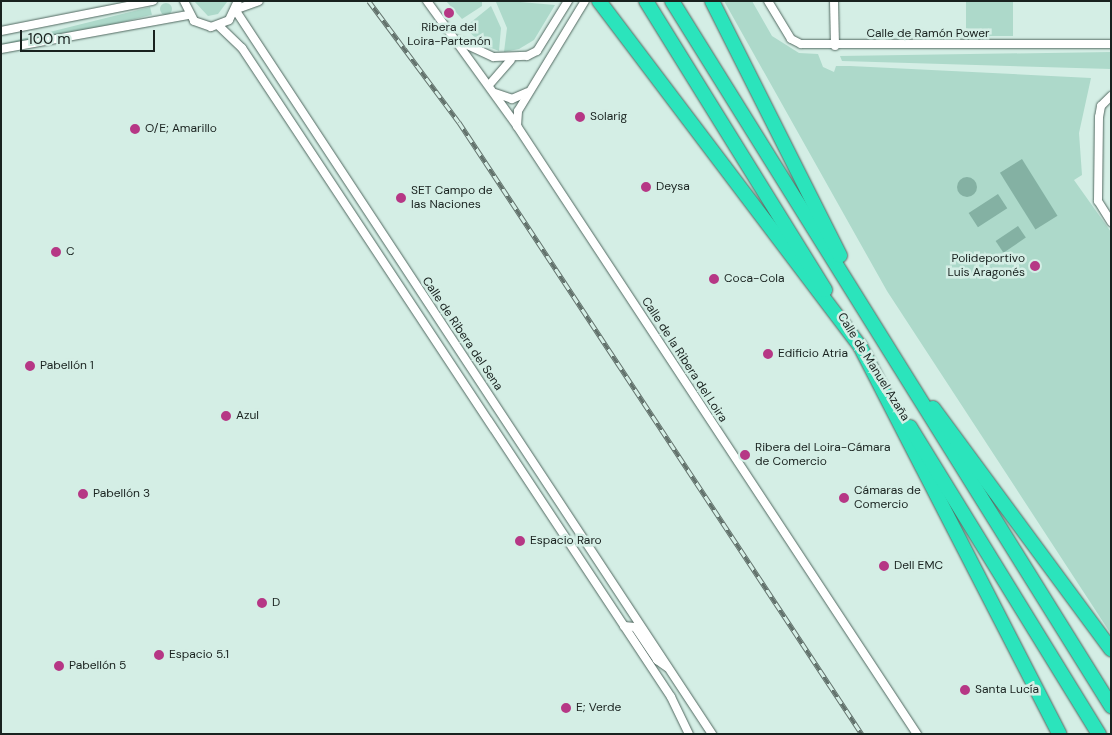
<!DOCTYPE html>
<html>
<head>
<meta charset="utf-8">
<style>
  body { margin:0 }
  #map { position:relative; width:1112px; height:735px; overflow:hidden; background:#d4eee5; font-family:"DM Sans",sans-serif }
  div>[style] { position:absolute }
  .green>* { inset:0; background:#add9ca; transform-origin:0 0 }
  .round { border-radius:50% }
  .water>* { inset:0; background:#84b1a3; transform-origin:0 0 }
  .roads { filter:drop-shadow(0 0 1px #516860) drop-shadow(0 0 1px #516860) }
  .street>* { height:8px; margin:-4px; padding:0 4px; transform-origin:4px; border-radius:4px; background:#fff }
  .highway>* { height:14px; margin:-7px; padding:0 7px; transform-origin:7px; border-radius:7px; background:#2be4bc }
  .rail>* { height:4.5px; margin-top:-2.25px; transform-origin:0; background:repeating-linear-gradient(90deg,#d4eee5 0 8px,#62726c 0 16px); box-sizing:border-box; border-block:1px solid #62726c }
  .dots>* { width:14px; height:14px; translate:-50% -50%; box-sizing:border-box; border:2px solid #d4eee5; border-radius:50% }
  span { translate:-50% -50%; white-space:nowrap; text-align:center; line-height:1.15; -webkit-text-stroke:5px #d4eee5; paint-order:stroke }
  .poi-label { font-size:12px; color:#19221f }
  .left { translate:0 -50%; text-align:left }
  .right { translate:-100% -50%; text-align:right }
  .street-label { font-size:12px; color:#19221f }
  .frame { position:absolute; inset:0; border:2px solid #19221f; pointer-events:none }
  .scale { position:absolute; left:20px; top:30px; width:135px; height:22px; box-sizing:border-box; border:2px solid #19221f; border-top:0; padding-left:6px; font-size:15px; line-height:18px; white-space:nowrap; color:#19221f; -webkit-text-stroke:4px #d4eee5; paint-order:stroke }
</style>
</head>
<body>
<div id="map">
  <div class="green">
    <i style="clip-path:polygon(194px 1px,227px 1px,227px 2px,218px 14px,208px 16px)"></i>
    <i style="clip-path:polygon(446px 1px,482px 1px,482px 6px,462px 19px)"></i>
    <i style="clip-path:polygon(724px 1px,752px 1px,772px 36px,799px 53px,818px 54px,823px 67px,834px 72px,836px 66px,850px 66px,1091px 78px,1079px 133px,1082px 175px,1074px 180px,1111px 232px,1111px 634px,887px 291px)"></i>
    <i style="left:966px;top:1px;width:47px;height:35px"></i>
    <i style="clip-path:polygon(496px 2px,509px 1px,555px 5px,534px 40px,519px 49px,504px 52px,507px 28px)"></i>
    <i class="round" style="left:160px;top:3px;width:12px;height:12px"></i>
    <i style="clip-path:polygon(491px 6px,501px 28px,499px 51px,481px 44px,465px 27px)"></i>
    <i style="left:150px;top:7px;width:8px;height:152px;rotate:76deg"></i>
    <i style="clip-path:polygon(1111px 52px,1111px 69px,842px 61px,840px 56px)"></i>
  </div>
  <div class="water">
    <i style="left:1022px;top:159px;width:67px;height:26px;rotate:58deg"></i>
    <i class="round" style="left:957px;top:177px;width:20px;height:20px"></i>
    <i style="left:998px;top:194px;width:17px;height:35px;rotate:57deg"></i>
    <i style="left:1018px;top:226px;width:14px;height:27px;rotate:56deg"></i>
  </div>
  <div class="roads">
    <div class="street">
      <i style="left:184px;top:1px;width:22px;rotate:63deg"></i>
      <i style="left:194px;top:21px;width:18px;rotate:19deg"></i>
      <i style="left:211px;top:27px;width:19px;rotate:-21deg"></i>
      <i style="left:229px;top:20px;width:21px;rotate:-65deg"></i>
      <i style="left:427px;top:1px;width:154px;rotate:54.2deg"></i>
      <i style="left:517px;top:126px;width:728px;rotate:56.66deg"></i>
      <i style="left:768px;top:1px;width:44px;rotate:58.8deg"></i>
      <i style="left:791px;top:39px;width:11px;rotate:27deg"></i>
      <i style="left:801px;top:44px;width:310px"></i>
      <i style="left:834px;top:1px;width:45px;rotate:88.7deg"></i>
      <i style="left:237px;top:9px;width:23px;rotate:-20deg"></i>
      <i style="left:236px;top:11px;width:866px;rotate:56.64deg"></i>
      <i style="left:219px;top:26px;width:32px;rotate:44deg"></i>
      <i style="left:242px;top:48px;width:778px;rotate:56.53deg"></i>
      <i style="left:671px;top:697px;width:41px;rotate:64.1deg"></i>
      <i style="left:1px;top:31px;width:155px;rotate:-11.2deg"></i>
      <i style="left:459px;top:41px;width:38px;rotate:25deg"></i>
      <i style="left:494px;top:57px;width:33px;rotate:-2deg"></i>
      <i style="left:527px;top:56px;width:11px;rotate:-27deg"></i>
      <i style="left:537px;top:51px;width:59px;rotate:-58.2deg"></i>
      <i style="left:1px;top:49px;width:190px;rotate:-10.3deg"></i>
      <i style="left:489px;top:85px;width:33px;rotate:-49deg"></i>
      <i style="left:495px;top:93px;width:18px;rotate:19deg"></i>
      <i style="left:512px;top:99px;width:17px;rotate:-24deg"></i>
      <i style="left:1111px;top:96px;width:14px;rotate:135deg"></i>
      <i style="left:1101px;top:106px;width:11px;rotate:100deg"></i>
      <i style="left:1099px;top:117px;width:84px;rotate:90.7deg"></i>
      <i style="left:1098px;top:201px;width:25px;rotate:58deg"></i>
      <i style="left:517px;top:126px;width:15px;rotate:-86deg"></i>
      <i style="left:518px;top:111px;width:129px;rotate:-58.7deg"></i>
      <i style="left:624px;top:626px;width:11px;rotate:5deg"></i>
      <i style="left:635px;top:627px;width:40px;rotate:56deg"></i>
      <i style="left:657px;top:660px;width:12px;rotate:35deg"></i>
    </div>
    <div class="highway">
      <i style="left:599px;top:1px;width:433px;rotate:52.9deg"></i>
      <i style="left:860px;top:346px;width:436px;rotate:62.8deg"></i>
      <i style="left:646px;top:1px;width:340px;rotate:58.2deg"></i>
      <i style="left:672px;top:1px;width:831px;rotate:58.09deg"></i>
      <i style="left:712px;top:1px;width:285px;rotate:63.3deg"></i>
      <i style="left:933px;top:408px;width:300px;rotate:53.6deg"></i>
      <i style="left:910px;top:427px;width:361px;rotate:58.4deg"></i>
    </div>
  </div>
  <div class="rail">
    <i style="left:369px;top:1px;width:151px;rotate:53.4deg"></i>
    <i style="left:459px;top:122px;width:733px;rotate:56.64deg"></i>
  </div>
  <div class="dots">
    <i style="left:449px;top:13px;background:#b63785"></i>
    <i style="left:580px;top:117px;background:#b63785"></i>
    <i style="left:135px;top:129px;background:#b63785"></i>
    <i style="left:646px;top:187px;background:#b63785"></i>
    <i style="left:401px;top:198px;background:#b63785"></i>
    <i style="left:56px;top:252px;background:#b63785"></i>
    <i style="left:1035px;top:266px;background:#b63785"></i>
    <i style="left:714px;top:279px;background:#b63785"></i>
    <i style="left:768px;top:354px;background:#b63785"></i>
    <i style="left:30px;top:366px;background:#b63785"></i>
    <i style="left:226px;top:416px;background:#b63785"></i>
    <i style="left:745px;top:455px;background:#b63785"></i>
    <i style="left:83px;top:494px;background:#b63785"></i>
    <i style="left:844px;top:498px;background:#b63785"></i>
    <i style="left:520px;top:541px;background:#b63785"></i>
    <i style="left:884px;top:566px;background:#b63785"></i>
    <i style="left:262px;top:603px;background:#b63785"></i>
    <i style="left:159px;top:655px;background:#b63785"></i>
    <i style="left:59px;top:666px;background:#b63785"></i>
    <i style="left:965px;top:690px;background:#b63785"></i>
    <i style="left:566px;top:708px;background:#b63785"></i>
  </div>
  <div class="poi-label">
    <span style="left:449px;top:35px">Ribera del<br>Loira-Partenón</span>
    <span class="left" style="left:590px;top:117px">Solarig</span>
    <span class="left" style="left:145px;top:129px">O/E; Amarillo</span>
    <span class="left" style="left:656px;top:187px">Deysa</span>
    <span class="left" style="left:411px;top:198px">SET Campo de<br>las Naciones</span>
    <span class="left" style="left:66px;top:252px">C</span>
    <span class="right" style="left:1025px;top:266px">Polideportivo<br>Luis Aragonés</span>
    <span class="left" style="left:724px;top:279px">Coca-Cola</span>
    <span class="left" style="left:778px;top:354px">Edificio Atria</span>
    <span class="left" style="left:40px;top:366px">Pabellón 1</span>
    <span class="left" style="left:236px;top:416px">Azul</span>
    <span class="left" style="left:755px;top:455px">Ribera del Loira-Cámara<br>de Comercio</span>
    <span class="left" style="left:854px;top:498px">Cámaras de<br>Comercio</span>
    <span class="left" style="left:93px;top:494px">Pabellón 3</span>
    <span class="left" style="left:530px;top:541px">Espacio Raro</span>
    <span class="left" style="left:894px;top:566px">Dell EMC</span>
    <span class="left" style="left:272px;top:603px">D</span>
    <span class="left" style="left:169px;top:655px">Espacio 5.1</span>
    <span class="left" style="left:69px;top:666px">Pabellón 5</span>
    <span class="left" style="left:975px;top:690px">Santa Lucía</span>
    <span class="left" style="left:576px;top:708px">E; Verde</span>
  </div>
  <div class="street-label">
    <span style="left:928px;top:34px">Calle de Ramón Power</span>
    <span style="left:462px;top:334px;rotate:56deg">Calle de Ribera del Sena</span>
    <span style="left:684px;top:360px;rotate:57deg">Calle de la Ribera del Loira</span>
    <span style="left:873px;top:367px;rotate:58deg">Calle de Manuel Azaña</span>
  </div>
  <div class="frame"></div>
  <div class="scale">100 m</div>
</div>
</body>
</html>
